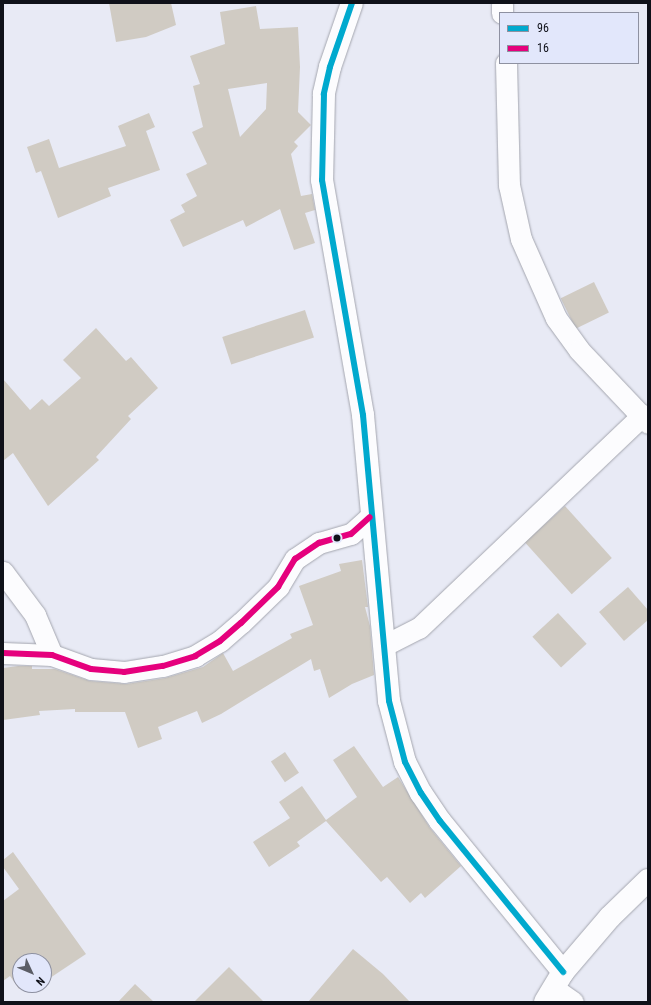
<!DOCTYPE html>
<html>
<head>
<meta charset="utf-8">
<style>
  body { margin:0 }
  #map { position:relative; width:651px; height:1005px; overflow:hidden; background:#e8eaf5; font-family:"Roboto Condensed",sans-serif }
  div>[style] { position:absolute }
  .building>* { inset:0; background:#d0cbc3; transform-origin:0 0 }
  .roads { filter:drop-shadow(0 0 1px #a4a6af) drop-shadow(0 0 1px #a4a6af) }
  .minor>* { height:21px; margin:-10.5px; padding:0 10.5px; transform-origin:10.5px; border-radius:10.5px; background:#fcfcfe }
  .major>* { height:22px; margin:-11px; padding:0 11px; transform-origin:11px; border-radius:11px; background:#fcfcfe }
  .bus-1>* { height:6px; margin:-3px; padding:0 3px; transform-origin:3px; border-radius:3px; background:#00a9ce }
  .bus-2>* { height:6px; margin:-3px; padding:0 3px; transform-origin:3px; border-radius:3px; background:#e5007d }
  .dots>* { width:11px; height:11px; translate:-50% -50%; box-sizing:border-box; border:2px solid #e2e7fb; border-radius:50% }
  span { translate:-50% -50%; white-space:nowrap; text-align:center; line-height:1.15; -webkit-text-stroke:3px #e2e7fb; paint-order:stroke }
  .frame { position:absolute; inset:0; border:4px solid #0f1119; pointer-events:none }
  .legend { position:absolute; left:499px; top:12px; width:140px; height:52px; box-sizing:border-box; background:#e2e7fb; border:1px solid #8e91a1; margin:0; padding:5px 7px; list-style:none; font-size:12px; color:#0f1119 }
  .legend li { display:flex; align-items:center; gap:8px; height:20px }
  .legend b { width:20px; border:1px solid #8e91a1 }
  .north { position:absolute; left:12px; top:953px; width:40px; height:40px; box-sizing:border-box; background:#e2e7fb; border:1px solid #8e91a1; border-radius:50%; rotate:134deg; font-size:11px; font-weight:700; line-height:16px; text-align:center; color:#0f1119 }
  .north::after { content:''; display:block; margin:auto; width:14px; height:18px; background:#5b5d66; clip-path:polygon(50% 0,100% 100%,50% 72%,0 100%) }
</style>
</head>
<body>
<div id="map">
  <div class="building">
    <i style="clip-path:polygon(109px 3px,171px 3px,176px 25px,146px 37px,116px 42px)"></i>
    <i style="clip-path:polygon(evenodd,256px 6px,260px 29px,298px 27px,300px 67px,298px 112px,311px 125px,294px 142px,298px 146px,291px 154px,301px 196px,312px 194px,315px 210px,305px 213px,315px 243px,294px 250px,280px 209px,246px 227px,243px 220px,183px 247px,170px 220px,185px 212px,181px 205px,197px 196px,186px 174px,207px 164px,192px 132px,203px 127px,193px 86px,200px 84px,190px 56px,225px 44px,220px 12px,256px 6px,267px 83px,266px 109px,240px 137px,228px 89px,267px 83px)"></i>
    <i style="clip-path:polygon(149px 113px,155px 127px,146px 131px,160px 170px,108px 188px,111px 196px,58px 218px,41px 171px,36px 173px,27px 147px,49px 139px,59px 168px,126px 146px,118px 126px)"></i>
    <i style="left:594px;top:282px;width:34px;height:37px;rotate:64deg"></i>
    <i style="left:305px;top:310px;width:29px;height:87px;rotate:72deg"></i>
    <i style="clip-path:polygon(96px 328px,126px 361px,131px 357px,158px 388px,128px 416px,131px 419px,96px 457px,99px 460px,48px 506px,13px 453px,3px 461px,3px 379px,30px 410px,42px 399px,49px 406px,81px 378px,63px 360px)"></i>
    <i style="left:565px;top:506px;width:70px;height:54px;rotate:48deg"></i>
    <i style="clip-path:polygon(362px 560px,368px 607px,365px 607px,370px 626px,374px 675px,352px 684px,329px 698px,320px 669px,314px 671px,311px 659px,221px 714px,202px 723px,197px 711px,158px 727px,162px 739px,138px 748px,125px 712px,75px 712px,75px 709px,39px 711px,40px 715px,3px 720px,3px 668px,18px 666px,32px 666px,32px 669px,55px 669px,90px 681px,126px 684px,165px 678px,203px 667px,223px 653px,233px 671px,292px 638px,290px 634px,313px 625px,299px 586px,341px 571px,339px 564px)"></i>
    <i style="clip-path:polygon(628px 587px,648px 610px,648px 620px,624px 641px,599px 612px)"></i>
    <i style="left:558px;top:613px;width:42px;height:35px;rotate:47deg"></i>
    <i style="clip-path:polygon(354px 746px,383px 787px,398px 777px,430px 828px,461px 866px,425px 898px,421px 893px,410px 903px,387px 877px,381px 882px,326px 821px,297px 842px,300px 846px,269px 867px,253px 842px,290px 818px,279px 802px,302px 786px,326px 820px,357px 797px,333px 760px)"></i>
    <i style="left:285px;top:752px;width:25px;height:17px;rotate:56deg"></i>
    <i style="clip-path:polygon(13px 852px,86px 954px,44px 982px,44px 961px,20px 961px,20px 985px,25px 985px,19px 989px,10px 976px,3px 981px,3px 901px,19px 889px,3px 867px,3px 860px)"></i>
    <i style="clip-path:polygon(353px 949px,383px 974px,410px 1002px,308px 1002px)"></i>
    <i style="clip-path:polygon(229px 967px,264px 1002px,194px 1002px)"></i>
    <i style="clip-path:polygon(135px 984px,154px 1002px,118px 1002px)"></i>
  </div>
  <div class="roads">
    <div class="minor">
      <i style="left:502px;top:4px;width:9px;rotate:90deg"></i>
      <i style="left:506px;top:63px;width:122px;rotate:88.6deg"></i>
      <i style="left:509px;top:185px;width:55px;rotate:77.5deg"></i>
      <i style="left:521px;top:239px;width:86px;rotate:66.1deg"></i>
      <i style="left:556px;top:318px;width:39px;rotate:54deg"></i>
      <i style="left:579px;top:350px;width:100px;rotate:46.6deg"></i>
      <i style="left:3px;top:572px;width:54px;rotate:53.3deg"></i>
      <i style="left:35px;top:615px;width:43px;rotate:67deg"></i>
      <i style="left:385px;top:645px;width:38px;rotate:-27deg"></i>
      <i style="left:419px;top:628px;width:309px;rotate:-43.6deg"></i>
      <i style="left:3px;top:653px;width:49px;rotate:2.3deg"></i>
      <i style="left:52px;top:655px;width:41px;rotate:19.7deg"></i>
      <i style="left:91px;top:669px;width:33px;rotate:5deg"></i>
      <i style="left:124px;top:672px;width:39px;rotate:-9deg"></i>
      <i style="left:163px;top:666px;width:34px;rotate:-17deg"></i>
      <i style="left:195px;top:656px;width:29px;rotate:-31deg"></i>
      <i style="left:220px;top:641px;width:28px;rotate:-41deg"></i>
      <i style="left:241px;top:623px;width:52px;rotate:-44.2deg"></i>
      <i style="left:278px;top:587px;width:33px;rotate:-59deg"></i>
      <i style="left:295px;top:559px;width:29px;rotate:-34deg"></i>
      <i style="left:319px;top:543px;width:33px;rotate:-16deg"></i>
      <i style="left:351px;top:534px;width:25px;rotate:-42deg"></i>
      <i style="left:553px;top:988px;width:24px;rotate:35deg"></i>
    </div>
    <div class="major">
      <i style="left:352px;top:3px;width:68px;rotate:109deg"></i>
      <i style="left:330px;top:67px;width:28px;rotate:103deg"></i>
      <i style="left:324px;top:94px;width:86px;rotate:91.3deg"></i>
      <i style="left:322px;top:180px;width:239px;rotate:80.1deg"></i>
      <i style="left:363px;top:415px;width:287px;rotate:84.8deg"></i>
      <i style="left:389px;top:701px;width:63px;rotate:75.3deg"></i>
      <i style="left:405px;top:762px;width:35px;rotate:63deg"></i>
      <i style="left:421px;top:793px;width:34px;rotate:56deg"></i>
      <i style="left:440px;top:821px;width:195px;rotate:50.8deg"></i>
      <i style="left:545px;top:1002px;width:35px;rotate:-59deg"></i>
      <i style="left:563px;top:972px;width:72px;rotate:-49.5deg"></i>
      <i style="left:610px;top:917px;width:53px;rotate:-44.2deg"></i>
    </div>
  </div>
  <div class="bus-1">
    <i style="left:352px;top:3px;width:68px;rotate:109deg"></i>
    <i style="left:330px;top:67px;width:28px;rotate:103deg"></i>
    <i style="left:324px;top:94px;width:86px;rotate:91.3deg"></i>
    <i style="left:322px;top:180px;width:239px;rotate:80.1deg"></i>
    <i style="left:363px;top:415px;width:287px;rotate:84.8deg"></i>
    <i style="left:389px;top:701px;width:63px;rotate:75.3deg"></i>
    <i style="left:405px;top:762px;width:35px;rotate:63deg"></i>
    <i style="left:421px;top:793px;width:34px;rotate:56deg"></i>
    <i style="left:440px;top:821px;width:195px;rotate:50.8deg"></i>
  </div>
  <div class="bus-2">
    <i style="left:3px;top:653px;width:49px;rotate:2.3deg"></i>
    <i style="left:52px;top:655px;width:41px;rotate:19.7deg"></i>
    <i style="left:91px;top:669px;width:33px;rotate:5deg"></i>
    <i style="left:124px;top:672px;width:39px;rotate:-9deg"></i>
    <i style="left:163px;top:666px;width:34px;rotate:-17deg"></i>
    <i style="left:195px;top:656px;width:29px;rotate:-31deg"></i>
    <i style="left:220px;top:641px;width:28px;rotate:-41deg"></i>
    <i style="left:241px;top:623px;width:52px;rotate:-44.2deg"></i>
    <i style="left:278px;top:587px;width:33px;rotate:-59deg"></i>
    <i style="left:295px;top:559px;width:29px;rotate:-34deg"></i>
    <i style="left:319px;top:543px;width:33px;rotate:-16deg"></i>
    <i style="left:351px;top:534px;width:25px;rotate:-42deg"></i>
  </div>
  <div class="dots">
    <i style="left:337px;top:538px;background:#0f1119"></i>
  </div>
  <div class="frame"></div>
  <ul class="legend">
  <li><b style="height:5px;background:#00a9ce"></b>96</li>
  <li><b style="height:5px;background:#e5007d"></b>16</li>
  </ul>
  <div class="north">N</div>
</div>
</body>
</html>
